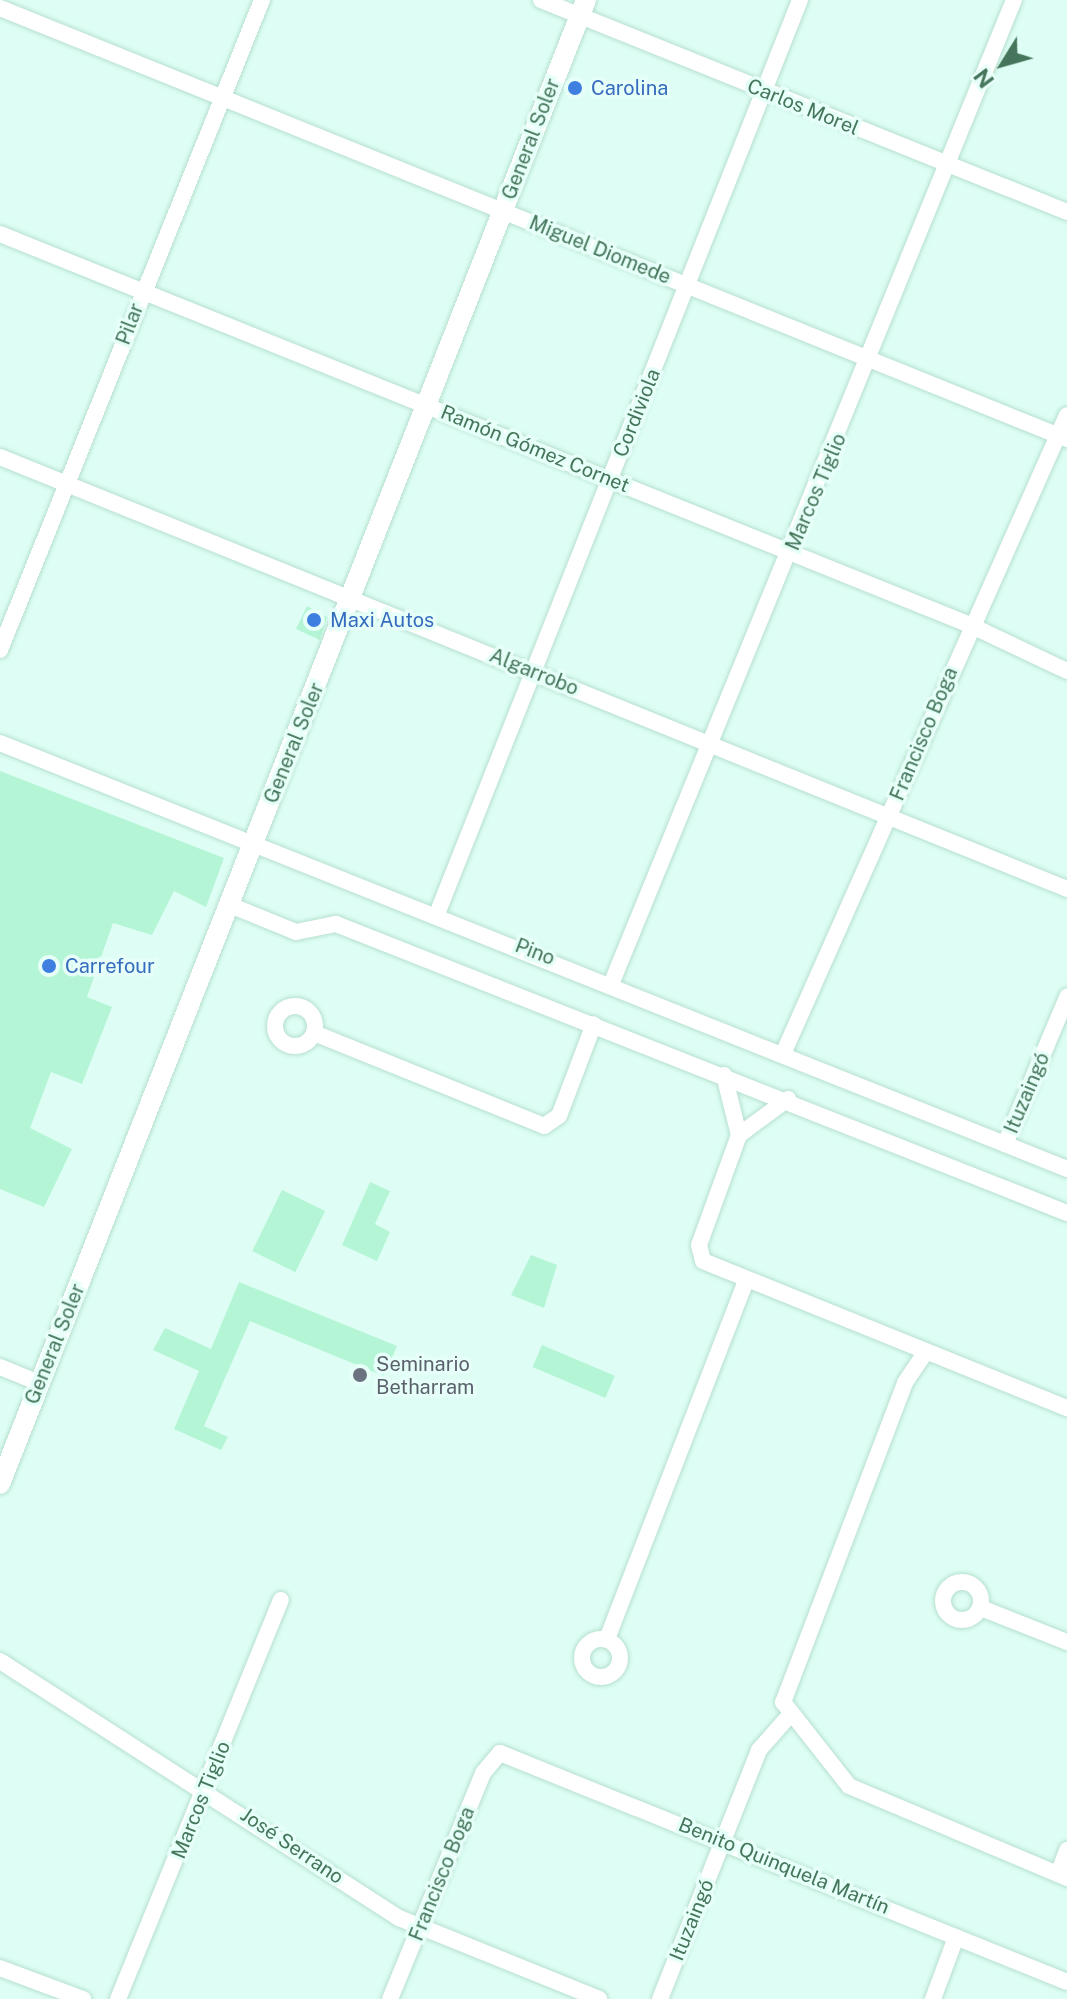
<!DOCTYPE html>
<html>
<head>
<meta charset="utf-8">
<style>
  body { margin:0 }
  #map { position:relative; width:1067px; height:1999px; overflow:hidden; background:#defef5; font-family:"Public Sans",sans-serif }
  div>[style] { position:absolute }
  .building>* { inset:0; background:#b4f5d5; transform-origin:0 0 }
  .roads { filter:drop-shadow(0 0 2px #b7e0cf) drop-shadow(0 0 2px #b7e0cf) }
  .minor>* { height:16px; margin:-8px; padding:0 8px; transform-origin:8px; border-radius:8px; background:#fff }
  .minor>.ring { margin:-8px; padding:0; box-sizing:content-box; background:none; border:16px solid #fff; border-radius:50% }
  .tertiary>* { height:20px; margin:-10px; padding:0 10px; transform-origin:10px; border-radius:10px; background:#fff }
  .dots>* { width:22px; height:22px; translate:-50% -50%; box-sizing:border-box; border:4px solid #e6fff8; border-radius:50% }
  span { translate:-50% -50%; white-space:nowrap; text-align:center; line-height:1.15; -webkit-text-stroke:7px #e6fff8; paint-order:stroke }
  .shop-label { font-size:20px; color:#366cbe }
  .left { translate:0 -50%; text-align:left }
  .street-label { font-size:20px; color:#45765c }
  .worship-label { font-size:20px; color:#5b616d }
  .north { position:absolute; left:963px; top:24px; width:80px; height:80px; -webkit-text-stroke:6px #e6fff8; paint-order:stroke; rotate:233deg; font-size:22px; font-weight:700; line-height:32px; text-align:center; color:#45765c }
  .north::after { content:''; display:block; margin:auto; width:28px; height:36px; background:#45765c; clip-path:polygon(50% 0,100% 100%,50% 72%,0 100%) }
</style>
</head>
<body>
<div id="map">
  <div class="building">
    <i style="clip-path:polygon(307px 606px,327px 617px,320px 640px,296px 629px)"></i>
    <i style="clip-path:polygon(0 771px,224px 858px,206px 907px,174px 891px,152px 935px,113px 923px,87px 997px,112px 1007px,82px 1084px,51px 1072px,30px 1128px,72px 1149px,44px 1207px,0 1189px)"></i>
    <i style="clip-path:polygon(370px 1182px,390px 1191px,375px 1224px,390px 1232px,377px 1261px,342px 1245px)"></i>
    <i style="left:282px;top:1190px;width:48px;height:68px;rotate:26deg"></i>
    <i style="clip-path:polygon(531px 1255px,557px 1265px,544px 1308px,511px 1295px)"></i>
    <i style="clip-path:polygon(239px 1282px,397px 1346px,384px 1376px,250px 1321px,204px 1426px,228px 1437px,221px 1450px,174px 1429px,199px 1371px,153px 1350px,165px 1328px,211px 1349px)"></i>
    <i style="left:542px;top:1345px;width:79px;height:24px;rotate:23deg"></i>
  </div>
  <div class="roads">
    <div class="minor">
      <i style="left:541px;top:0;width:567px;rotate:21.95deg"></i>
      <i style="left:0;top:8px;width:1151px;rotate:22deg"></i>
      <i style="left:0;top:234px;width:1046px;rotate:21.95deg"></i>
      <i style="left:970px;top:625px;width:107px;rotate:25.4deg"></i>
      <i style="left:0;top:457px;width:1151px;rotate:22.04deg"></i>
      <i style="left:0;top:650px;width:701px;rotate:-68.05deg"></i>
      <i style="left:0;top:743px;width:1149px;rotate:21.76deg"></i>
      <i style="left:230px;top:905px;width:71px;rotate:22.2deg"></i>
      <i style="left:296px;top:932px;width:41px;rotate:-11.3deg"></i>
      <i style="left:336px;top:924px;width:786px;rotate:21.57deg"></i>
      <i style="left:437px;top:914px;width:983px;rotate:-68.34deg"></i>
      <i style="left:612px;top:982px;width:1061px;rotate:-67.74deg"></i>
      <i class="ring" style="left:275px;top:1006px;width:24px;height:24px"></i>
      <i style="left:314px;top:1033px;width:248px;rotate:22deg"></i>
      <i style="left:544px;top:1126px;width:18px;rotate:-34deg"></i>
      <i style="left:559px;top:1116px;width:98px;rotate:-69.2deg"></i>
      <i style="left:783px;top:1054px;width:699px;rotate:-66.04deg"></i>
      <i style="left:724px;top:1075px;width:62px;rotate:76deg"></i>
      <i style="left:739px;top:1135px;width:61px;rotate:-36.3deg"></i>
      <i style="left:739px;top:1135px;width:117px;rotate:110deg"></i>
      <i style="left:699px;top:1245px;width:16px;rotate:76deg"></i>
      <i style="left:703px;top:1261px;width:393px;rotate:22deg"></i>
      <i style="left:1005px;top:1144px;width:160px;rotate:-67.1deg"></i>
      <i style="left:925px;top:1353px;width:36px;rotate:124deg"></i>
      <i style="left:905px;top:1383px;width:342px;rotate:110.9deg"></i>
      <i style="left:783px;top:1702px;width:107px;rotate:51.8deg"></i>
      <i style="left:849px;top:1786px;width:237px;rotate:22.9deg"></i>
      <i style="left:0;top:1367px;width:42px;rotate:22.3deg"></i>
      <i class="ring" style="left:943px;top:1582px;width:22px;height:22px"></i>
      <i style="left:981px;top:1608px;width:92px;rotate:21.6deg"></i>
      <i class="ring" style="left:582px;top:1639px;width:22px;height:22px"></i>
      <i style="left:607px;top:1639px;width:384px;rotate:-68.8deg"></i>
      <i style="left:0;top:1661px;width:475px;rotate:32.8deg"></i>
      <i style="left:399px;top:1918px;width:216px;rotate:22deg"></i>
      <i style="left:1058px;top:1874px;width:26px;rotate:-69deg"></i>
      <i style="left:0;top:1968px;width:89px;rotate:20.5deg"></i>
      <i style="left:118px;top:1999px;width:431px;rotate:-67.8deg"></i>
      <i style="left:390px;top:1999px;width:244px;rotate:-67.6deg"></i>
      <i style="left:483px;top:1773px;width:26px;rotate:-50deg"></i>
      <i style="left:500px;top:1753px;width:611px;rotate:21.99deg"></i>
      <i style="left:660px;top:1999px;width:268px;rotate:-68.3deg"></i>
      <i style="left:759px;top:1750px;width:45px;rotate:-48.6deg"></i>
      <i style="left:933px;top:1999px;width:66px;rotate:-69.6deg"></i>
    </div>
    <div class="tertiary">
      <i style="left:0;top:1484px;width:1596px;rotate:-68.45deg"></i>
    </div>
  </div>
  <div class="dots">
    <i style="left:575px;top:88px;background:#3f7fe0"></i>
    <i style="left:314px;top:620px;background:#3f7fe0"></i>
    <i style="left:49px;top:966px;background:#3f7fe0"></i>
    <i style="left:360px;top:1375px;background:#6b7280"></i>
  </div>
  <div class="shop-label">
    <span class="left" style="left:591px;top:88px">Carolina</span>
    <span class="left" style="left:330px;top:620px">Maxi Autos</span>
    <span class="left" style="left:65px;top:966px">Carrefour</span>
  </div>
  <div class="street-label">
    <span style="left:803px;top:107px;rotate:22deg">Carlos Morel</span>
    <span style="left:531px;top:139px;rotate:-69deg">General Soler</span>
    <span style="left:600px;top:250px;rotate:22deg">Miguel Diomede</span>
    <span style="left:130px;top:324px;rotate:-69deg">Pilar</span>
    <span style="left:637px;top:413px;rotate:-68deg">Cordiviola</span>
    <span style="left:535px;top:449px;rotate:22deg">Ramón Gómez Cornet</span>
    <span style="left:816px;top:492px;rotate:-67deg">Marcos Tiglio</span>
    <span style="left:534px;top:672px;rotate:22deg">Algarrobo</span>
    <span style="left:924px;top:734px;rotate:-67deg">Francisco Boga</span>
    <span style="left:294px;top:743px;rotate:-68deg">General Soler</span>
    <span style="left:535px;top:952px;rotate:21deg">Pino</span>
    <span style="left:1027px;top:1093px;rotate:-67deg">Ituzaingó</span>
    <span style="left:55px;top:1344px;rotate:-68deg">General Soler</span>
    <span style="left:201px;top:1800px;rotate:-68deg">Marcos Tiglio</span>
    <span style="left:292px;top:1846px;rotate:34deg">José Serrano</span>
    <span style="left:784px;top:1866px;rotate:22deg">Benito Quinquela Martín</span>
    <span style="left:442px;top:1874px;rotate:-68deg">Francisco Boga</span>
    <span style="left:692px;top:1920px;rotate:-68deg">Ituzaingó</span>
  </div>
  <div class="worship-label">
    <span class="left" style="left:376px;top:1376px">Seminario<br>Betharram</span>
  </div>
  <div class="north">N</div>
</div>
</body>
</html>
